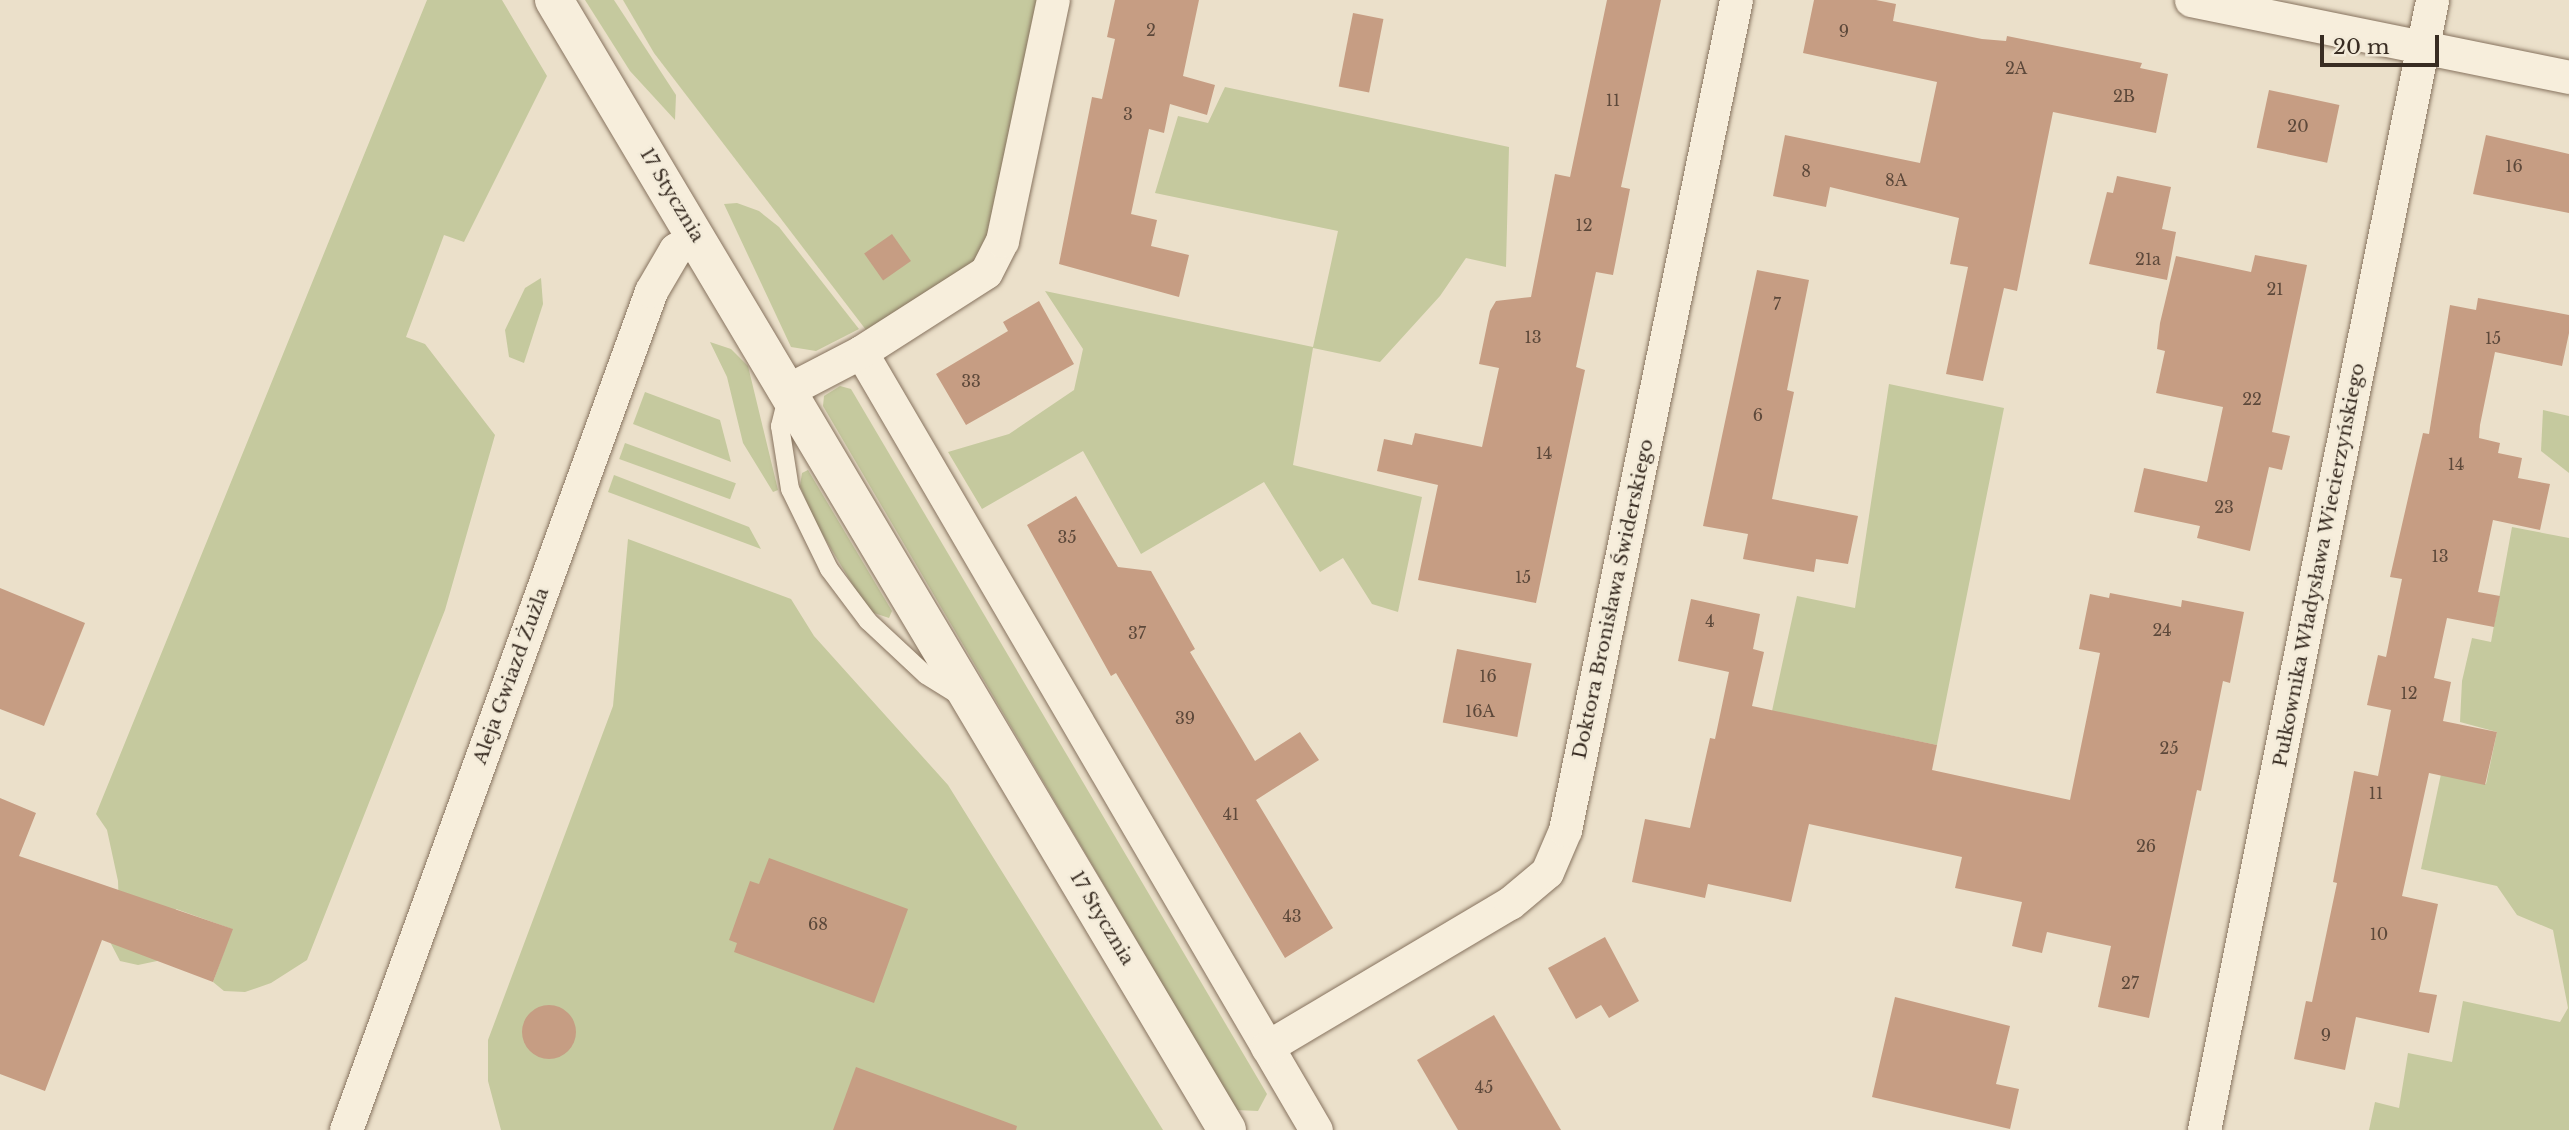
<!DOCTYPE html>
<html>
<head>
<meta charset="utf-8">
<style>
  body { margin:0 }
  #map { position:relative; width:2569px; height:1130px; overflow:hidden; background:#ebe0ca; font-family:"Libre Baskerville",serif }
  div>[style] { position:absolute }
  .green>* { inset:0; background:#c5c99e; transform-origin:0 0 }
  .building>* { inset:0; background:#c69d83; transform-origin:0 0 }
  .round { border-radius:50% }
  .roads { filter:drop-shadow(0 0 2px #87735f) drop-shadow(0 0 2px #87735f) }
  .lane>* { height:18px; margin:-9px; padding:0 9px; transform-origin:9px; border-radius:9px; background:#f7eedc }
  .street>* { height:33px; margin:-16.5px; padding:0 16.5px; transform-origin:16.5px; border-radius:16.5px; background:#f7eedc }
  .secondary>* { height:38px; margin:-19px; padding:0 19px; transform-origin:19px; border-radius:19px; background:#f7eedc }
  span { translate:-50% -50%; white-space:nowrap; text-align:center; line-height:1.15; -webkit-text-stroke:5px #f3ebd9; paint-order:stroke }
  .number-label { font-size:16px; color:#5c483a }
  .number-label span { -webkit-text-stroke-width:0 }
  .street-label { font-size:19px; color:#382c22 }
  .scale { position:absolute; left:2320px; top:35px; width:119px; height:32px; box-sizing:border-box; border:4px solid #382c22; border-top:0; padding-left:9px; font-size:21px; line-height:24px; white-space:nowrap; color:#382c22; -webkit-text-stroke:5px #f3ebd9; paint-order:stroke }
</style>
</head>
<body>
<div id="map">
  <div class="green">
    <i style="clip-path:polygon(427px 0,502px 0,547px 76px,464px 242px,444px 235px,406px 337px,425px 344px,495px 435px,445px 610px,307px 960px,271px 983px,245px 992px,224px 991px,213px 982px,232px 929px,176px 909px,157px 961px,138px 965px,120px 961px,108px 938px,119px 909px,118px 881px,107px 830px,96px 814px)"></i>
    <i style="clip-path:polygon(585px 0,614px 0,676px 95px,675px 120px,630px 71px)"></i>
    <i style="clip-path:polygon(623px 0,1053px 0,1002px 241px,876px 343px,654px 53px)"></i>
    <i style="clip-path:polygon(1225px 87px,1509px 147px,1506px 267px,1466px 258px,1440px 296px,1380px 362px,1313px 348px,1293px 465px,1422px 497px,1398px 612px,1372px 604px,1343px 558px,1320px 572px,1264px 482px,1141px 554px,1083px 451px,982px 509px,948px 452px,1009px 434px,1074px 390px,1083px 349px,1045px 291px,1313px 347px,1338px 231px,1155px 193px,1178px 116px,1208px 123px)"></i>
    <i style="clip-path:polygon(737px 203px,759px 211px,779px 227px,859px 329px,816px 351px,791px 347px,724px 204px)"></i>
    <i style="clip-path:polygon(541px 278px,543px 304px,524px 363px,509px 357px,505px 330px,525px 288px)"></i>
    <i style="clip-path:polygon(710px 342px,731px 349px,748px 366px,778px 490px,773px 492px,743px 443px,727px 377px)"></i>
    <i style="clip-path:polygon(1889px 384px,2004px 408px,1937px 745px,1772px 711px,1797px 596px,1855px 608px)"></i>
    <i style="clip-path:polygon(840px 386px,851px 389px,1267px 1094px,1258px 1111px,1236px 1110px,823px 406px,824px 396px)"></i>
    <i style="clip-path:polygon(645px 392px,720px 420px,731px 462px,633px 424px)"></i>
    <i style="clip-path:polygon(2543px 410px,2569px 416px,2569px 473px,2541px 451px)"></i>
    <i style="left:625px;top:443px;width:118px;height:17px;rotate:20deg"></i>
    <i style="clip-path:polygon(808px 470px,892px 611px,889px 618px,874px 613px,860px 597px,815px 522px,800px 486px,802px 473px)"></i>
    <i style="clip-path:polygon(614px 475px,749px 527px,761px 549px,608px 492px)"></i>
    <i style="clip-path:polygon(2512px 527px,2569px 538px,2569px 1130px,2369px 1130px,2375px 1102px,2399px 1108px,2408px 1053px,2452px 1062px,2463px 1001px,2560px 1022px,2568px 1008px,2553px 930px,2517px 915px,2497px 886px,2421px 869px,2441px 774px,2486px 784px,2497px 732px,2460px 722px,2462px 681px,2472px 638px,2491px 642px)"></i>
    <i style="clip-path:polygon(628px 539px,791px 599px,814px 636px,948px 785px,1163px 1130px,501px 1130px,488px 1081px,488px 1040px,613px 706px)"></i>
  </div>
  <div class="building">
    <i style="clip-path:polygon(1115px 0,1199px 0,1183px 76px,1215px 85px,1207px 115px,1170px 104px,1164px 133px,1149px 129px,1131px 214px,1157px 220px,1151px 246px,1189px 255px,1179px 297px,1059px 264px,1092px 97px,1102px 99px,1115px 39px,1107px 37px)"></i>
    <i style="clip-path:polygon(1607px 0,1661px 0,1621px 187px,1630px 189px,1613px 275px,1596px 272px,1576px 367px,1585px 370px,1536px 603px,1418px 580px,1438px 485px,1377px 471px,1384px 439px,1412px 445px,1415px 433px,1482px 447px,1499px 368px,1479px 364px,1490px 311px,1496px 301px,1531px 297px,1555px 174px,1570px 177px)"></i>
    <i style="clip-path:polygon(1814px 0,1876px 0,1896px 4px,1893px 21px,1982px 39px,2006px 41px,2007px 36px,2142px 63px,2140px 68px,2168px 74px,2156px 133px,2053px 112px,2017px 291px,2004px 288px,1983px 381px,1946px 374px,1968px 267px,1950px 264px,1959px 218px,1830px 187px,1826px 207px,1773px 196px,1785px 135px,1920px 163px,1937px 82px,1803px 53px)"></i>
    <i style="left:1353px;top:13px;width:31px;height:75px;rotate:11deg"></i>
    <i style="left:2269px;top:90px;width:72px;height:59px;rotate:12deg"></i>
    <i style="clip-path:polygon(2486px 135px,2569px 154px,2569px 213px,2473px 194px)"></i>
    <i style="clip-path:polygon(2117px 176px,2171px 187px,2162px 229px,2176px 232px,2167px 280px,2089px 264px,2107px 192px,2113px 193px)"></i>
    <i style="left:892px;top:234px;width:33px;height:34px;rotate:55deg"></i>
    <i style="clip-path:polygon(2255px 255px,2307px 265px,2272px 432px,2290px 436px,2282px 470px,2269px 467px,2250px 551px,2197px 538px,2200px 526px,2134px 512px,2144px 468px,2207px 482px,2223px 407px,2156px 393px,2165px 351px,2157px 349px,2160px 323px,2176px 256px,2251px 272px)"></i>
    <i style="clip-path:polygon(1757px 270px,1809px 280px,1787px 390px,1794px 392px,1772px 499px,1858px 516px,1848px 564px,1816px 559px,1814px 572px,1743px 559px,1748px 534px,1703px 526px)"></i>
    <i style="clip-path:polygon(2478px 298px,2569px 315px,2569px 333px,2562px 366px,2495px 352px,2480px 425px,2479px 438px,2500px 443px,2498px 453px,2522px 458px,2518px 478px,2550px 484px,2540px 530px,2493px 520px,2478px 592px,2500px 596px,2494px 627px,2447px 618px,2434px 678px,2451px 682px,2443px 721px,2497px 732px,2485px 785px,2429px 773px,2402px 896px,2438px 904px,2419px 992px,2437px 995px,2429px 1033px,2356px 1017px,2345px 1070px,2294px 1059px,2306px 1001px,2312px 1002px,2337px 883px,2333px 882px,2354px 771px,2378px 776px,2391px 710px,2367px 705px,2378px 655px,2386px 657px,2402px 579px,2390px 577px,2423px 433px,2429px 434px,2450px 305px,2476px 310px)"></i>
    <i style="clip-path:polygon(1039px 301px,1074px 364px,966px 425px,936px 374px,1008px 331px,1003px 322px)"></i>
    <i style="clip-path:polygon(1076px 496px,1118px 567px,1151px 571px,1195px 649px,1190px 652px,1255px 761px,1300px 732px,1319px 760px,1256px 800px,1333px 928px,1285px 958px,1116px 673px,1111px 676px,1027px 525px)"></i>
    <i style="clip-path:polygon(0 588px,85px 623px,44px 726px,0 709px)"></i>
    <i style="clip-path:polygon(2110px 593px,2181px 607px,2182px 600px,2244px 612px,2230px 683px,2223px 681px,2201px 791px,2197px 790px,2149px 1018px,2098px 1007px,2111px 946px,2047px 932px,2042px 953px,2012px 946px,2022px 902px,1955px 888px,1962px 857px,1809px 824px,1791px 902px,1708px 884px,1705px 898px,1632px 882px,1645px 819px,1690px 828px,1710px 738px,1715px 739px,1729px 672px,1678px 661px,1691px 599px,1760px 614px,1753px 649px,1764px 652px,1752px 706px,1937px 745px,1932px 770px,2070px 800px,2100px 653px,2079px 649px,2090px 594px,2109px 598px)"></i>
    <i style="left:1457px;top:649px;width:76px;height:75px;rotate:11deg"></i>
    <i style="clip-path:polygon(0 798px,36px 813px,19px 856px,233px 929px,213px 982px,102px 940px,45px 1091px,0 1074px)"></i>
    <i style="clip-path:polygon(769px 858px,908px 909px,874px 1003px,734px 952px,737px 943px,729px 940px,750px 881px,759px 884px)"></i>
    <i style="clip-path:polygon(1605px 937px,1639px 1001px,1609px 1018px,1601px 1005px,1576px 1019px,1548px 968px)"></i>
    <i style="clip-path:polygon(1895px 997px,2010px 1026px,1996px 1084px,2019px 1089px,2010px 1129px,1872px 1097px)"></i>
    <i class="round" style="left:522px;top:1005px;width:54px;height:54px"></i>
    <i style="clip-path:polygon(1494px 1015px,1561px 1130px,1458px 1130px,1417px 1060px)"></i>
    <i style="clip-path:polygon(856px 1067px,1017px 1126px,1016px 1130px,833px 1130px)"></i>
  </div>
  <div class="roads">
    <div class="lane">
      <i style="left:787px;top:398px;width:29px;rotate:104deg"></i>
      <i style="left:780px;top:426px;width:64px;rotate:81deg"></i>
      <i style="left:790px;top:489px;width:89px;rotate:64deg"></i>
      <i style="left:829px;top:569px;width:65px;rotate:53.1deg"></i>
      <i style="left:868px;top:621px;width:79px;rotate:43deg"></i>
      <i style="left:926px;top:675px;width:38px;rotate:32deg"></i>
    </div>
    <div class="street">
      <i style="left:2191px;top:0;width:386px;rotate:11.5deg"></i>
      <i style="left:861px;top:352px;width:901px;rotate:59.68deg"></i>
      <i style="left:788px;top:390px;width:82px;rotate:-27.5deg"></i>
      <i style="left:861px;top:352px;width:148px;rotate:-32.6deg"></i>
      <i style="left:986px;top:272px;width:35px;rotate:-63deg"></i>
      <i style="left:1002px;top:241px;width:246px;rotate:-78.1deg"></i>
      <i style="left:1267px;top:1047px;width:282px;rotate:-30.7deg"></i>
      <i style="left:1510px;top:903px;width:48px;rotate:-40deg"></i>
      <i style="left:1547px;top:872px;width:46px;rotate:-66.8deg"></i>
      <i style="left:1565px;top:830px;width:847px;rotate:-78.36deg"></i>
      <i style="left:346px;top:1130px;width:893px;rotate:-70.02deg"></i>
      <i style="left:651px;top:291px;width:48px;rotate:-59.7deg"></i>
      <i style="left:675px;top:250px;width:25px;rotate:-34deg"></i>
      <i style="left:2204px;top:1130px;width:1153px;rotate:-78.59deg"></i>
    </div>
    <div class="secondary">
      <i style="left:554px;top:0;width:1315px;rotate:59.22deg"></i>
    </div>
  </div>
  <div class="number-label">
    <span style="left:1151px;top:30px">2</span>
    <span style="left:1844px;top:31px">9</span>
    <span style="left:2016px;top:68px">2A</span>
    <span style="left:2124px;top:96px">2B</span>
    <span style="left:1613px;top:100px">11</span>
    <span style="left:1128px;top:114px">3</span>
    <span style="left:2298px;top:126px">20</span>
    <span style="left:2514px;top:166px">16</span>
    <span style="left:1806px;top:171px">8</span>
    <span style="left:1896px;top:180px">8A</span>
    <span style="left:1584px;top:225px">12</span>
    <span style="left:2148px;top:259px">21a</span>
    <span style="left:2275px;top:289px">21</span>
    <span style="left:1777px;top:304px">7</span>
    <span style="left:1533px;top:337px">13</span>
    <span style="left:2493px;top:338px">15</span>
    <span style="left:971px;top:381px">33</span>
    <span style="left:2252px;top:399px">22</span>
    <span style="left:1758px;top:415px">6</span>
    <span style="left:1544px;top:453px">14</span>
    <span style="left:2456px;top:464px">14</span>
    <span style="left:2224px;top:507px">23</span>
    <span style="left:1067px;top:537px">35</span>
    <span style="left:2440px;top:556px">13</span>
    <span style="left:1523px;top:577px">15</span>
    <span style="left:1710px;top:621px">4</span>
    <span style="left:2162px;top:630px">24</span>
    <span style="left:1137px;top:633px">37</span>
    <span style="left:1488px;top:676px">16</span>
    <span style="left:2409px;top:693px">12</span>
    <span style="left:1480px;top:711px">16A</span>
    <span style="left:1185px;top:718px">39</span>
    <span style="left:2169px;top:748px">25</span>
    <span style="left:2376px;top:793px">11</span>
    <span style="left:1231px;top:814px">41</span>
    <span style="left:2146px;top:846px">26</span>
    <span style="left:1292px;top:916px">43</span>
    <span style="left:818px;top:924px">68</span>
    <span style="left:2379px;top:934px">10</span>
    <span style="left:2130px;top:983px">27</span>
    <span style="left:2326px;top:1035px">9</span>
    <span style="left:1484px;top:1087px">45</span>
  </div>
  <div class="street-label">
    <span style="left:672px;top:195px;rotate:59deg">17 Stycznia</span>
    <span style="left:2319px;top:565px;rotate:-79deg">Pułkownika Władysława Wiecierzyńskiego</span>
    <span style="left:1613px;top:599px;rotate:-78deg">Doktora Bronisława Świderskiego</span>
    <span style="left:511px;top:676px;rotate:-70deg">Aleja Gwiazd Żużla</span>
    <span style="left:1102px;top:918px;rotate:59deg">17 Stycznia</span>
  </div>
  <div class="scale">20 m</div>
</div>
</body>
</html>
